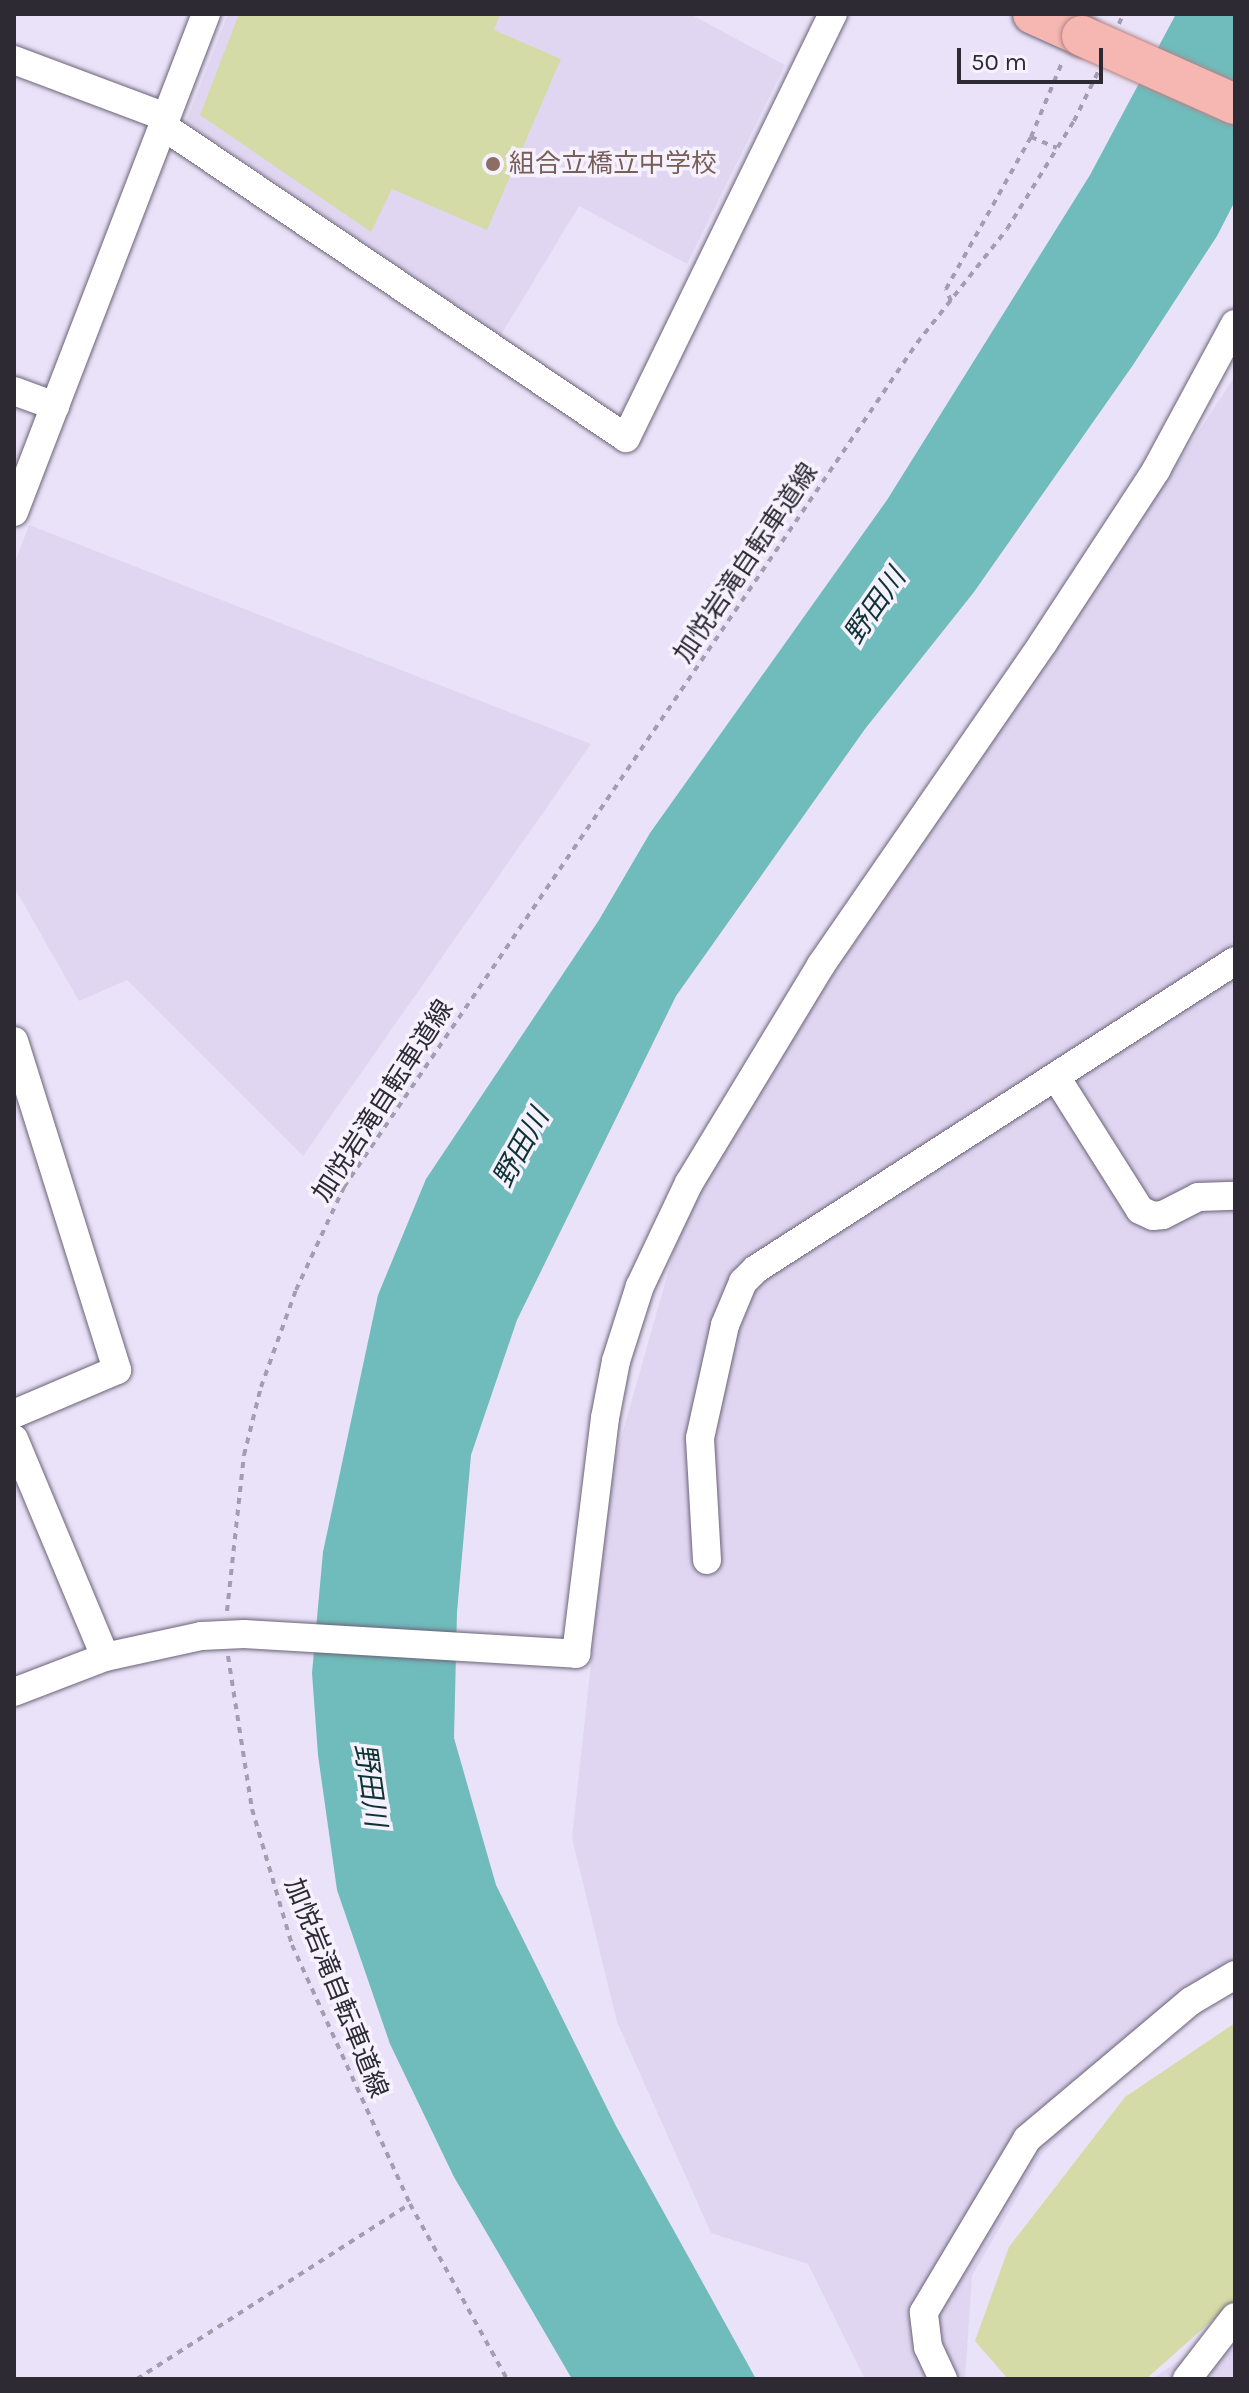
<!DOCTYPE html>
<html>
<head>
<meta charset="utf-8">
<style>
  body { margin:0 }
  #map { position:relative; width:1249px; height:2393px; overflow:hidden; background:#eae2f8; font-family:Karla,"Noto Sans JP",sans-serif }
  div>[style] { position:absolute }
  .built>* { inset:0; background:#e0d6f2 }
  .green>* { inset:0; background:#d5dba6 }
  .water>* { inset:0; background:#70bbbb }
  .path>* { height:4px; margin-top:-2px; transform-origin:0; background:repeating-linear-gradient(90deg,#a49daf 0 6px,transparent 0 12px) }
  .roads { filter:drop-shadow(0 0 2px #6b6377) drop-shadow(0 0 2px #6b6377) }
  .minor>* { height:28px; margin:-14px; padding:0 14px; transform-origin:14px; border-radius:14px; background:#fff }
  .highway>* { height:40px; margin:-20px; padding:0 20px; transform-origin:20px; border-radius:20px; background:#f6b6b2 }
  .bridges { filter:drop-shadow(0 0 2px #b08586) drop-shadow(0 0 2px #b08586) }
  .highway-bridge>* { height:40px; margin:-20px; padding:0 20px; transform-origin:20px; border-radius:20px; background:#f6b6b2 }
  .dots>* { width:22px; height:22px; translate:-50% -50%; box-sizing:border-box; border:4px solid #f6f1ff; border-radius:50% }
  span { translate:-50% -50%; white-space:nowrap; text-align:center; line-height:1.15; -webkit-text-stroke:7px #f6f1ff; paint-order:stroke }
  .education-label { font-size:26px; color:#785e54 }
  .left { translate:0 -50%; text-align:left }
  .street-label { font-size:26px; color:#2d2a33 }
  .water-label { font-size:28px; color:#0e3333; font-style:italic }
  .frame { position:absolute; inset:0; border:16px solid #2d2a33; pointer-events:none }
  .scale { position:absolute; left:957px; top:48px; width:146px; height:36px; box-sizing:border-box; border:4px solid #2d2a33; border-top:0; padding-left:10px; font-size:24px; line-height:28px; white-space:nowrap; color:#2d2a33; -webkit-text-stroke:6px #f6f1ff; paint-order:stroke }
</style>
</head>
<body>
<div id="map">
  <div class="built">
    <i style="clip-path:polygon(228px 14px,690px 14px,785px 65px,687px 264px,579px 206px,501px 335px,186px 122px)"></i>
    <i style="clip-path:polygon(1235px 376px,1235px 1990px,1160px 2034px,1041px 2155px,972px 2276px,965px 2379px,865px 2379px,808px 2264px,711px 2233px,617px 2022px,572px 1838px,612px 1470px,682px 1223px,774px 1061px,1091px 596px)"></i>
    <i style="clip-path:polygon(29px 525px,591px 744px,303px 1156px,127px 980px,79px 1001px,14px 887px,14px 565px)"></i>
    <i style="clip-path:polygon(1235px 2327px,1235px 2379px,1152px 2379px,1228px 2328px)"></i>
  </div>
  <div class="green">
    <i style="clip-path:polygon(239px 14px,500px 14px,494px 30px,561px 59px,487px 230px,392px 189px,371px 232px,200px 115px)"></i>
    <i style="clip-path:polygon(1235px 2023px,1235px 2300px,1146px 2379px,1008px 2379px,975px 2341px,1009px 2247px,1125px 2097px)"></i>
  </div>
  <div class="water">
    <i style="clip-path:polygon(1176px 14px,1235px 14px,1235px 201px,1217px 236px,1133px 365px,974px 592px,865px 729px,676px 996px,517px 1320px,471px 1455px,457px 1612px,454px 1738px,496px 1885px,616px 2126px,756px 2379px,572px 2379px,454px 2177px,390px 2044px,337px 1890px,318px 1755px,312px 1673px,323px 1552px,378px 1295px,426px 1179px,599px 920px,650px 833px,887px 500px,1090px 175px)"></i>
  </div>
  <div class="path">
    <i style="left:1119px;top:24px;width:11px;rotate:-68deg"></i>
    <i style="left:1031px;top:137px;width:28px;rotate:23deg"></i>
    <i style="left:951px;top:301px;width:13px;rotate:-113deg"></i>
    <i style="left:946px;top:289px;width:174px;rotate:-60.8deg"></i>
    <i style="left:1031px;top:137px;width:83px;rotate:-67.4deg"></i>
    <i style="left:227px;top:1611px;width:157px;rotate:-83.8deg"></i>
    <i style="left:244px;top:1455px;width:70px;rotate:-76deg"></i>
    <i style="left:261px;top:1387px;width:103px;rotate:-70.2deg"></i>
    <i style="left:296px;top:1290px;width:114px;rotate:-65deg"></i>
    <i style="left:344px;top:1187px;width:1020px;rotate:-55.83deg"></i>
    <i style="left:917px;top:343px;width:145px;rotate:-51.7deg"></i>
    <i style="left:1007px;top:229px;width:127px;rotate:-58.2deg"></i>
    <i style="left:1074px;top:121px;width:55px;rotate:-63.9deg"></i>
    <i style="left:228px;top:1656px;width:155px;rotate:81.1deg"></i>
    <i style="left:252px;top:1809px;width:142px;rotate:73.6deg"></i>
    <i style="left:292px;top:1945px;width:285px;rotate:65.5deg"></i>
    <i style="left:410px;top:2204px;width:200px;rotate:61deg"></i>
    <i style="left:137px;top:2379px;width:324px;rotate:-32.7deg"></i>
  </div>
  <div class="roads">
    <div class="minor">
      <i style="left:14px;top:60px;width:162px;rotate:20.6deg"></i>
      <i style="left:163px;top:126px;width:558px;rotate:33.97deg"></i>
      <i style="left:626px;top:438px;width:472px;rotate:-64deg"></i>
      <i style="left:14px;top:391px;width:44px;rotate:20.1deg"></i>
      <i style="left:14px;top:512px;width:534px;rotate:-68.92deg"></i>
      <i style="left:14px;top:1041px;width:345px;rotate:72.6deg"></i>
      <i style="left:117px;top:1370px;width:112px;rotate:156.9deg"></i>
      <i style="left:1056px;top:1077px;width:157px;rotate:57.7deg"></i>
      <i style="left:1140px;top:1210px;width:14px;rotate:25deg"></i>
      <i style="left:1153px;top:1216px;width:10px;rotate:-6deg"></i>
      <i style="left:1163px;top:1215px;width:39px;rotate:-27deg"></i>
      <i style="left:1198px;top:1197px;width:37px;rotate:-2deg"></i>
      <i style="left:14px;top:1439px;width:236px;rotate:67.3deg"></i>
      <i style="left:707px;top:1560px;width:122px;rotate:-93.3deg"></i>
      <i style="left:700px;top:1438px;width:116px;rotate:-77.5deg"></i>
      <i style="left:725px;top:1325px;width:47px;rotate:-67.3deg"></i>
      <i style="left:743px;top:1282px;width:18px;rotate:-45deg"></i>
      <i style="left:756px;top:1269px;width:569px;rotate:-32.74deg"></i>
      <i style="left:14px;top:1692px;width:97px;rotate:-21deg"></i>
      <i style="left:105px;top:1657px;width:98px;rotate:-12.3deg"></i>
      <i style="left:201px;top:1636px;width:43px;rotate:-2.7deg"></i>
      <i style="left:244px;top:1634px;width:333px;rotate:3.4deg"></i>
      <i style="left:576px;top:1654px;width:238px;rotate:-83deg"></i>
      <i style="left:605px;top:1418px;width:58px;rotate:-79.1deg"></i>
      <i style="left:616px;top:1361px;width:79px;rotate:-72.3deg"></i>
      <i style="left:640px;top:1286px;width:114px;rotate:-64.6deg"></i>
      <i style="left:689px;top:1183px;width:255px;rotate:-58.8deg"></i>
      <i style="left:821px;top:965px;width:391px;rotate:-55.4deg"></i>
      <i style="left:1043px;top:643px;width:207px;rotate:-56.8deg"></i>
      <i style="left:1156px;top:470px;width:166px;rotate:-61.6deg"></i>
      <i style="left:943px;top:2379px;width:35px;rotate:-115deg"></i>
      <i style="left:928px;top:2347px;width:35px;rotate:-97deg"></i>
      <i style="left:924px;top:2312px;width:201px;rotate:-59.2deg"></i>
      <i style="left:1027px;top:2139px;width:214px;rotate:-40.1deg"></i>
      <i style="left:1191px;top:2001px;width:51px;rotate:-30.6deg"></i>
      <i style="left:1187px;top:2379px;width:78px;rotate:-52.3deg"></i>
    </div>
    <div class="highway">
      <i style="left:1033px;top:14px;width:54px;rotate:24.2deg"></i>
    </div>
  </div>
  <div class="bridges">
    <div class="highway-bridge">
      <i style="left:1082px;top:36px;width:167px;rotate:24deg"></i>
    </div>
  </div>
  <div class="dots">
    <i style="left:493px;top:164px;background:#8d6e63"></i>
  </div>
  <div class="education-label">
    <span class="left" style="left:509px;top:164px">組合立橋立中学校</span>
  </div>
  <div class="street-label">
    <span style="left:746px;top:563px;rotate:-56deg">加悦岩滝自転車道線</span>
    <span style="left:383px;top:1101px;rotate:-57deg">加悦岩滝自転車道線</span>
    <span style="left:336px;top:1988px;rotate:68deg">加悦岩滝自転車道線</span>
  </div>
  <div class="water-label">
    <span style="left:875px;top:606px;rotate:-55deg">野田川</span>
    <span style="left:521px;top:1148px;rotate:-61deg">野田川</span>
    <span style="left:370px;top:1785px;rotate:82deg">野田川</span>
  </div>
  <div class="frame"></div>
  <div class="scale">50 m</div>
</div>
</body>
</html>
